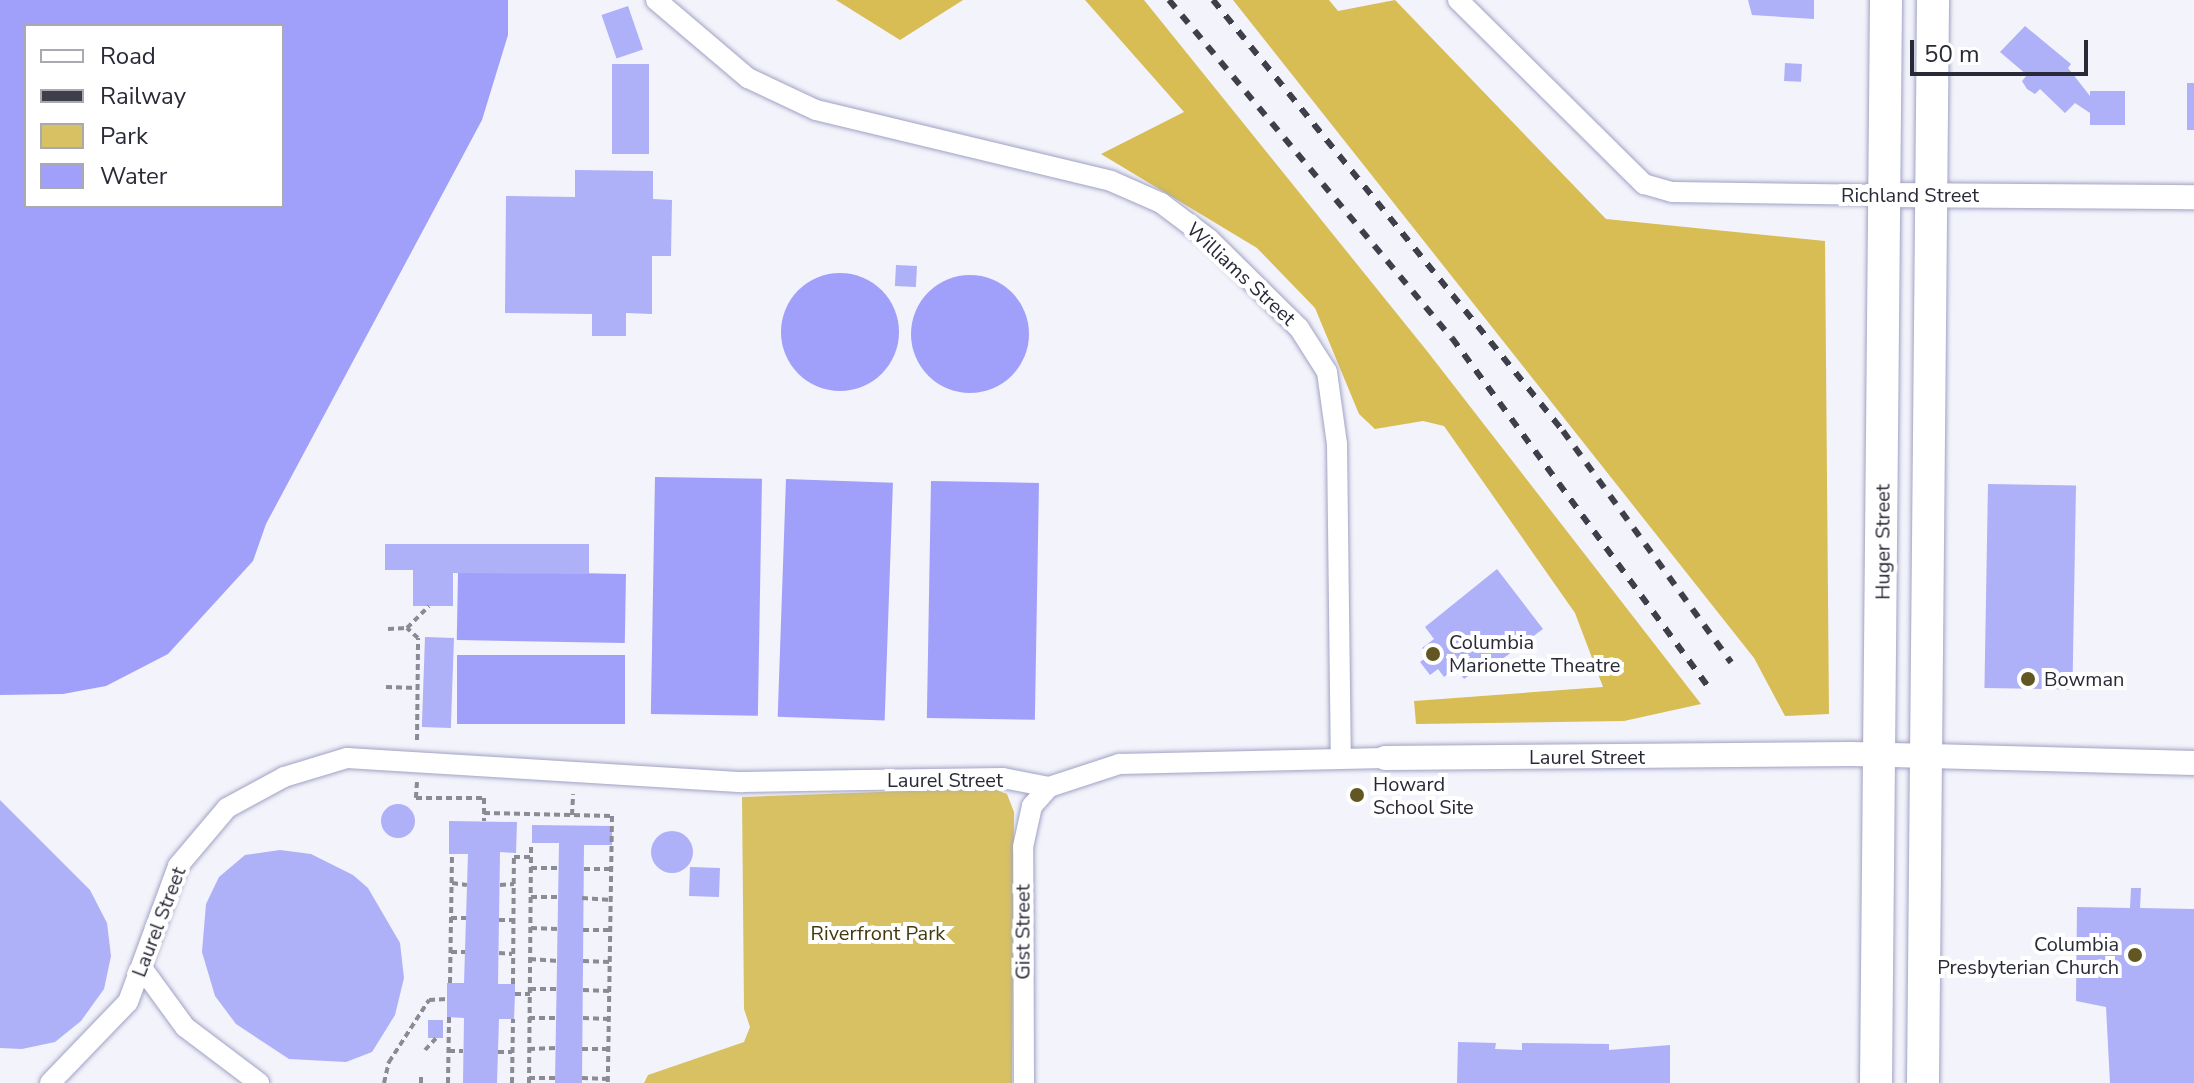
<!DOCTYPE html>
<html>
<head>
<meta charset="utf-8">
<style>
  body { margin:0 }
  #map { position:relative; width:2194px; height:1083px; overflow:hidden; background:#f3f3fb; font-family:"Nunito Sans",sans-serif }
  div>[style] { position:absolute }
  .green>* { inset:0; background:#d8c163 }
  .forest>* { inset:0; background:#d7bd54 }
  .water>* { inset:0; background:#a0a0fa; transform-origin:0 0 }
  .round { border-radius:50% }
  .building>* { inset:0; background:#aeb0f8; transform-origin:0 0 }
  .path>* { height:4px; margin-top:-2px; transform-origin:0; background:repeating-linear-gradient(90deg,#8b8b96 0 6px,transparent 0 10px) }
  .roads { filter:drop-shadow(0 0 2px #a0a2c4) drop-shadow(0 0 2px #a0a2c4) }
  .minor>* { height:20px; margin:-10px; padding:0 10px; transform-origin:10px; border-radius:10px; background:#fff }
  .tertiary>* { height:24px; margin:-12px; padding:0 12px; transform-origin:12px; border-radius:12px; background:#fff }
  .trunk>* { height:32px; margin:-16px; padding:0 16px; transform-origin:16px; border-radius:16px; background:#fff }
  .rail>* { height:6px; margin-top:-3px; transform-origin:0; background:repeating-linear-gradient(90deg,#3e3f4b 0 10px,transparent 0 20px) }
  .dots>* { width:22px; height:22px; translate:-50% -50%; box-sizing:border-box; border:4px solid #fff; border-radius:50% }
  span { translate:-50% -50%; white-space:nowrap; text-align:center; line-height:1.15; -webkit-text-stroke:8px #fff; paint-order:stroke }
  .street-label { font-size:20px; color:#292a37 }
  .poi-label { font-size:20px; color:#292a37 }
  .left { translate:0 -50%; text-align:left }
  .right { translate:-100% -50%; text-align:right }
  .park-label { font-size:20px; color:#43390b }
  .legend { position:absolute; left:24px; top:24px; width:260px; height:184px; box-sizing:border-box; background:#fff; border:2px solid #a9aaaf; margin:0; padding:10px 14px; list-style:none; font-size:24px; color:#292a37 }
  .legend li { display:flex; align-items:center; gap:16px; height:40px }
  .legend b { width:40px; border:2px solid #a9aaaf }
  .scale { position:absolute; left:1910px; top:40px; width:178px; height:36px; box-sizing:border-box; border:4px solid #292a37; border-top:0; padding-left:10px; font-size:24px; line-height:28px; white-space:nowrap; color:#292a37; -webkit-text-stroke:6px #fff; paint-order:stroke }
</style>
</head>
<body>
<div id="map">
  <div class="green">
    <i style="clip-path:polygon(991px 788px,1007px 794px,1014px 812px,1012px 1083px,644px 1083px,648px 1075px,744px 1042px,750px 1027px,744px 1009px,742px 797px)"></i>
  </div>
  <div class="forest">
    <i style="clip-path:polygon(836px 0,963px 0,900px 40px)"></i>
    <i style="clip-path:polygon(1085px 0,1144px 0,1427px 351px,1701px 704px,1624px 721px,1416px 724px,1414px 701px,1603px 687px,1575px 613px,1444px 426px,1423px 421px,1375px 429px,1359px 414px,1315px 308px,1257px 248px,1101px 154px,1184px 112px)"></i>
    <i style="clip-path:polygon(1233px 0,1329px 0,1338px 11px,1395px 0,1606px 219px,1825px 241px,1829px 714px,1785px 716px,1754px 658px)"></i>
  </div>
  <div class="water">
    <i style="clip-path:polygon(evenodd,0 0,508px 0,508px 35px,482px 120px,266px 524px,253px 561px,168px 654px,106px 686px,63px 694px,0 695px,0 0,282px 26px,282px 206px,26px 206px,26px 26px,282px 26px)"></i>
    <i class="round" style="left:781px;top:273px;width:118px;height:118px"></i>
    <i class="round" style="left:911px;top:275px;width:118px;height:118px"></i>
    <i style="left:655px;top:477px;width:107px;height:237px;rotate:1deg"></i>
    <i style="left:786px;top:479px;width:107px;height:238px;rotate:2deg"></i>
    <i style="left:931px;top:481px;width:108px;height:237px;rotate:1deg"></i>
    <i style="left:458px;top:571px;width:168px;height:69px;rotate:1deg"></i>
    <i style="left:457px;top:655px;width:168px;height:69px"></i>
  </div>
  <div class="building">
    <i style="clip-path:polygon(1748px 0,1814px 0,1814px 19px,1752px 15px)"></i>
    <i style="left:628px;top:6px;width:46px;height:28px;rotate:71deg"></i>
    <i style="clip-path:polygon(2025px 26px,2071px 64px,2068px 68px,2090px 96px,2090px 91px,2125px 91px,2125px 125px,2090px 125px,2090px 113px,2075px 103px,2065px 113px,2040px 89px,2035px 94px,2027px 89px,2022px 81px,2027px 75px,2000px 52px)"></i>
    <i style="left:1785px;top:63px;width:17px;height:18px;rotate:3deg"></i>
    <i style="left:612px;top:64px;width:37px;height:90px"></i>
    <i style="left:2187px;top:83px;width:7px;height:47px"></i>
    <i style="clip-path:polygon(575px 170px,653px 171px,653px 199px,672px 200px,671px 256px,652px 256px,652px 314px,626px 313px,626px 336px,592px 336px,592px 314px,505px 313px,506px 196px,575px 197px)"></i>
    <i style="left:896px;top:265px;width:21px;height:21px;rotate:3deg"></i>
    <i style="left:1988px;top:484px;width:88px;height:204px;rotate:1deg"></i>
    <i style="clip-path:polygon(385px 544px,589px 544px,589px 574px,453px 573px,453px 606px,413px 606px,413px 570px,385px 570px)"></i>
    <i style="clip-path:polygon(1497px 569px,1543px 629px,1482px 674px,1478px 669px,1464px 679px,1456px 668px,1444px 677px,1438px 669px,1430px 675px,1420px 662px,1428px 656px,1422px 648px,1434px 639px,1425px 627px)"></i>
    <i style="left:425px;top:637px;width:29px;height:90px;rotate:2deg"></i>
    <i style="clip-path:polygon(0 800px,90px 890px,107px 923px,111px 956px,104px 989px,81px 1021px,55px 1042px,22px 1049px,0 1048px)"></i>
    <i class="round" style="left:381px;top:804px;width:34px;height:34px"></i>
    <i style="clip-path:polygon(449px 821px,517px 822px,516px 853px,500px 852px,498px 984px,515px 984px,515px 994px,514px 1019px,499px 1019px,497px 1083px,463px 1083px,464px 1018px,447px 1017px,447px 983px,464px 983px,468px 854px,449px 854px)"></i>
    <i style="clip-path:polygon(532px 825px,612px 826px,612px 845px,584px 845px,582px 1083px,555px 1083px,559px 843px,532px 843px)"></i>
    <i class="round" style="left:651px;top:831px;width:42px;height:42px"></i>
    <i style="clip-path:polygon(280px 850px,311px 854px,353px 875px,368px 888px,400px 943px,404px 978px,395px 1015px,372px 1052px,346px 1062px,289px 1059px,236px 1024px,215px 996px,202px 952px,206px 904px,219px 877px,245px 855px)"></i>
    <i style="left:690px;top:867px;width:30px;height:29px;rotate:2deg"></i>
    <i style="clip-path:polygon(2131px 888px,2141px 888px,2140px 908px,2194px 909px,2194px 1083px,2110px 1083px,2106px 1007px,2076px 1001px,2077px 907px,2130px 908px)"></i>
    <i style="left:428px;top:1020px;width:15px;height:18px"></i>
    <i style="clip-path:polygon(1458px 1042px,1496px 1043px,1495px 1049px,1522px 1050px,1522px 1043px,1609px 1044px,1609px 1050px,1670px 1045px,1670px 1083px,1457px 1083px)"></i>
  </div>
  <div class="path">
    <i style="left:388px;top:629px;width:19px;rotate:-3deg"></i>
    <i style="left:386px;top:687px;width:32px;rotate:2deg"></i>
    <i style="left:417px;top:740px;width:102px;rotate:-89.4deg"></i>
    <i style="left:418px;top:638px;width:15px;rotate:-138deg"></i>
    <i style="left:407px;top:628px;width:31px;rotate:-45deg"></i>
    <i style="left:417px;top:782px;width:16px;rotate:94deg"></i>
    <i style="left:416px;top:798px;width:68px"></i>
    <i style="left:484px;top:798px;width:23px;rotate:90deg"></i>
    <i style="left:484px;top:813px;width:128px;rotate:1.3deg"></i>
    <i style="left:612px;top:816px;width:267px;rotate:90.9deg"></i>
    <i style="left:572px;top:815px;width:21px;rotate:-87deg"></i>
    <i style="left:514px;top:857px;width:17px"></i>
    <i style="left:531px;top:868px;width:27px"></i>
    <i style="left:584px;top:869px;width:27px"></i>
    <i style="left:452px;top:883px;width:15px;rotate:8deg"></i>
    <i style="left:500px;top:885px;width:14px;rotate:-4deg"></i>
    <i style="left:531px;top:897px;width:27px"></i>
    <i style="left:582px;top:898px;width:29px;rotate:4deg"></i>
    <i style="left:451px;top:918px;width:15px"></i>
    <i style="left:499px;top:920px;width:15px"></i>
    <i style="left:531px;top:928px;width:27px;rotate:2deg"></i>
    <i style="left:583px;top:930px;width:28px"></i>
    <i style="left:451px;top:952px;width:14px"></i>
    <i style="left:499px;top:953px;width:13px;rotate:4deg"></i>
    <i style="left:530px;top:959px;width:28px;rotate:4deg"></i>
    <i style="left:583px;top:961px;width:27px;rotate:2deg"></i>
    <i style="left:450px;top:983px;width:129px;rotate:-89.1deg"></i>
    <i style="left:513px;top:984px;width:130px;rotate:-89.6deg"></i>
    <i style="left:530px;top:989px;width:27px"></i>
    <i style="left:583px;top:990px;width:26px;rotate:2deg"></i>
    <i style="left:515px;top:994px;width:15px"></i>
    <i style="left:529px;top:1018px;width:28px"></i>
    <i style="left:583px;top:1018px;width:26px;rotate:2deg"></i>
    <i style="left:529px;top:1049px;width:27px;rotate:-2deg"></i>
    <i style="left:582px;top:1049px;width:27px"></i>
    <i style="left:425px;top:1050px;width:16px;rotate:-47deg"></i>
    <i style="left:449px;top:1051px;width:14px"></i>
    <i style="left:498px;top:1052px;width:14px"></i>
    <i style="left:421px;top:1077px;width:6px;rotate:90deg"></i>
    <i style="left:529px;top:1078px;width:26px"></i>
    <i style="left:582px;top:1078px;width:26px;rotate:2deg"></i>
    <i style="left:384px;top:1083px;width:22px;rotate:-77deg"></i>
    <i style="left:389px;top:1062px;width:74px;rotate:-57.2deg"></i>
    <i style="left:429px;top:1000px;width:18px;rotate:-3deg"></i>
    <i style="left:448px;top:1083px;width:66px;rotate:-89.1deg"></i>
    <i style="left:512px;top:1083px;width:64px;rotate:-89.1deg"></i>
    <i style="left:529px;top:1083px;width:237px;rotate:-89.5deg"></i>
  </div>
  <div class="roads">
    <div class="minor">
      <i style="left:656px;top:0;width:121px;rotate:40.3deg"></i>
      <i style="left:748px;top:78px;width:75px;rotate:25.2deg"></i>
      <i style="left:816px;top:110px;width:303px;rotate:13.5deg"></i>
      <i style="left:1111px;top:181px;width:55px;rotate:23.7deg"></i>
      <i style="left:1161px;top:203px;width:60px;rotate:36.9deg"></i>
      <i style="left:1209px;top:239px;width:127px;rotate:44.7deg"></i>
      <i style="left:1299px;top:328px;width:52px;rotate:57.5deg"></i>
      <i style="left:1327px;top:372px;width:73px;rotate:82.1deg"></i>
      <i style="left:1337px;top:444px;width:313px;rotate:89.3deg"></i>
      <i style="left:1458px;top:0;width:262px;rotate:44.7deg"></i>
      <i style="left:1644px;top:184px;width:29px;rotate:16deg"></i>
      <i style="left:1672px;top:192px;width:211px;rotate:0.8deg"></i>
      <i style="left:142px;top:968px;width:73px;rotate:53.9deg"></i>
      <i style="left:185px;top:1027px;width:93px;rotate:37.1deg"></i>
      <i style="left:50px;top:1083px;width:112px;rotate:-46.1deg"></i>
      <i style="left:128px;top:1002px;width:145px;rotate:-69.8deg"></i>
      <i style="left:178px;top:866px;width:76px;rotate:-49.8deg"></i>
      <i style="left:227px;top:808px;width:65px;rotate:-28.5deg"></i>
      <i style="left:284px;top:777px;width:66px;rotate:-16.8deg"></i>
      <i style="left:347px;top:758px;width:396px;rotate:3.5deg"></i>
      <i style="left:742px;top:782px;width:261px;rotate:-0.9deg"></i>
      <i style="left:1003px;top:778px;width:47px;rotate:11.1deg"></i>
      <i style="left:1024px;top:1083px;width:236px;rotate:-90.2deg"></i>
      <i style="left:1023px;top:847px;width:42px;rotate:-77.6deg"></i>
      <i style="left:1032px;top:806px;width:25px;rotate:-48deg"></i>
      <i style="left:1049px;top:787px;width:74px;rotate:-18.2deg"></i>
      <i style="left:1119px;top:764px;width:266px;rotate:-1.3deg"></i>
    </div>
    <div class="tertiary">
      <i style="left:1883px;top:195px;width:311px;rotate:0.4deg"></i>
      <i style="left:1385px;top:758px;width:466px;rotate:-0.5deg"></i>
      <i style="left:1851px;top:754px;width:343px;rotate:1.5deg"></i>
    </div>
    <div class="trunk">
      <i style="left:1876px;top:1083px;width:1083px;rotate:-89.47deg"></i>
      <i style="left:1923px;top:1083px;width:1083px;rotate:-89.47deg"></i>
    </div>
  </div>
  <div class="rail">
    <i style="left:1169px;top:0;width:441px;rotate:50.1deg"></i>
    <i style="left:1452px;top:338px;width:431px;rotate:53.7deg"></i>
    <i style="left:1213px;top:0;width:555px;rotate:50.92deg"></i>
    <i style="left:1563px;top:431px;width:286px;rotate:54deg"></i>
  </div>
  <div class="dots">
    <i style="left:1433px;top:654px;background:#625622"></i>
    <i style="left:2028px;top:679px;background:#625622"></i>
    <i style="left:1357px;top:795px;background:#625622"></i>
    <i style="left:2135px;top:955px;background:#625622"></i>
  </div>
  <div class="street-label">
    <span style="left:1910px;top:195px">Richland Street</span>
    <span style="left:1241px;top:274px;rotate:43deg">Williams Street</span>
    <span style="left:1883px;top:542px;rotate:-90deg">Huger Street</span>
    <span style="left:1587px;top:757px">Laurel Street</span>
    <span style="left:945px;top:780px">Laurel Street</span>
    <span style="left:159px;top:922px;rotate:-69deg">Laurel Street</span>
    <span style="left:1023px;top:932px;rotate:-90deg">Gist Street</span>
  </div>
  <div class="poi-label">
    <span class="left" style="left:1449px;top:654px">Columbia<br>Marionette Theatre</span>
    <span class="left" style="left:2044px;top:679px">Bowman</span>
    <span class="left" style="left:1373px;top:796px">Howard<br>School Site</span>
    <span class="right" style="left:2119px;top:956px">Columbia<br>Presbyterian Church</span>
  </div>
  <div class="park-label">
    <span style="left:878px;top:933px">Riverfront Park</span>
  </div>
  <ul class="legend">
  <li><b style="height:10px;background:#fff"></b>Road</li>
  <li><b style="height:10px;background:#3e3f4b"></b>Railway</li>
  <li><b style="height:22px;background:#d8c163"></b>Park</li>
  <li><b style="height:22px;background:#a0a0fa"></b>Water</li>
  </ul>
  <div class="scale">50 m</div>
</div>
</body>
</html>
